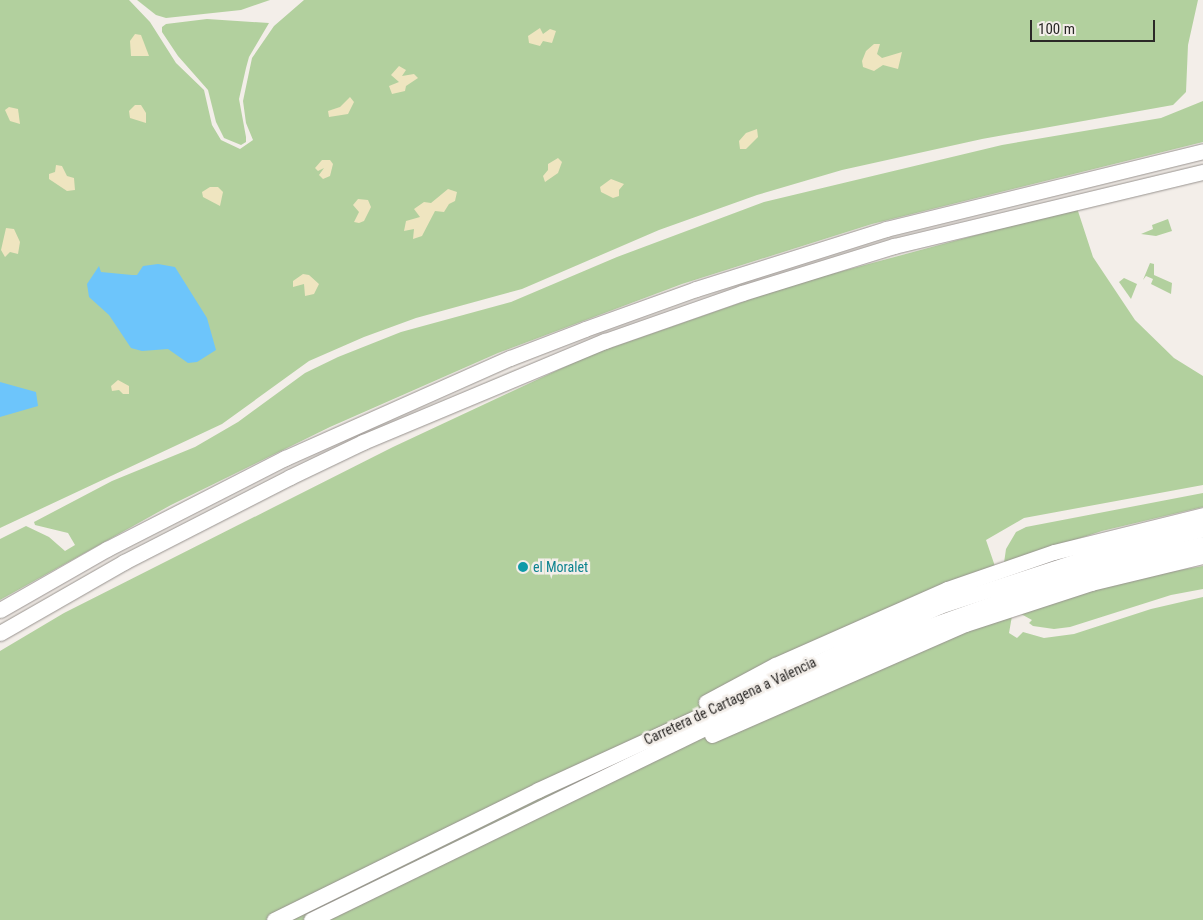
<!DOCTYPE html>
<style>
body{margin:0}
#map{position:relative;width:1203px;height:920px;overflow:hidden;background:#f3eee9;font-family:"Roboto Condensed",sans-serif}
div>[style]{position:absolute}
.green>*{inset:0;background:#b2d09e}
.sand>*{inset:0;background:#efe5c0}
.water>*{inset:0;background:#6dc5fb}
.roads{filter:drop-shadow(0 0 1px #97928e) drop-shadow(0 0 1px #97928e)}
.highway>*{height:15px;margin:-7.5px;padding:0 7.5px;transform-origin:7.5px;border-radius:7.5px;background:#fff}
.dots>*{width:14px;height:14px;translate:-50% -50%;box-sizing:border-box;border:2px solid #f3eee9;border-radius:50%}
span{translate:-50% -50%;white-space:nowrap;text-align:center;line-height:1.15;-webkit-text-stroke:5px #f3eee9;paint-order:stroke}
.culture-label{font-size:14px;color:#0d838f}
.left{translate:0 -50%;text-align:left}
.street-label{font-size:14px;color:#2b2927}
.scale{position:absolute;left:1030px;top:20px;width:125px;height:22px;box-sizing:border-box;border:2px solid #2b2927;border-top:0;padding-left:6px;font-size:15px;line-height:18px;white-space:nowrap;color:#2b2927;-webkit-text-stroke:4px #f3eee9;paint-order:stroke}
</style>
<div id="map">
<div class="green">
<i style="clip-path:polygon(0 0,129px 0,150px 22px,176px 63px,204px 90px,212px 125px,221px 140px,240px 149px,253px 140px,246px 123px,243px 101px,252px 58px,274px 26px,304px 0,1198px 0,1188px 45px,1186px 92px,1173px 105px,982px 139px,842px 170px,757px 195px,659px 230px,522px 289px,416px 318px,364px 337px,309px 361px,222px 424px,0 528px)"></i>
<i style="clip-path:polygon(137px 0,270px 0,241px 10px,166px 18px,156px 15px)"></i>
<i style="clip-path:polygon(207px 19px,269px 23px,249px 57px,246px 68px,239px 99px,246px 137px,246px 142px,241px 145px,224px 138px,216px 122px,208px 90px,178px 56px,162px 32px,162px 27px,166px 24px)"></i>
<i style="clip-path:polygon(1203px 101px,1203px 142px,872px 224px,682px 284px,498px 353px,330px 427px,171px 505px,0 600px,0 539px,26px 526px,49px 537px,65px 551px,75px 545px,68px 533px,35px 525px,34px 522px,112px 481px,195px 447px,238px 422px,305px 373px,338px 357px,401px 332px,511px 302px,617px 257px,764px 202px,1002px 145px,1161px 118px)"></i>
<i style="clip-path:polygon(1077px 208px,1093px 257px,1135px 320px,1174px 358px,1203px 376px,1203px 485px,1024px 518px,986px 540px,1012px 616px,1009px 633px,1017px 638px,1023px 632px,1044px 638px,1074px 634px,1151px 609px,1203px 597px,1203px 920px,0 920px,0 651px,64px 613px,393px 447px,590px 355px,794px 284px)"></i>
<i style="clip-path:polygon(1168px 219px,1172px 231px,1156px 236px,1141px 234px,1153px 229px,1152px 225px)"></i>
<i style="clip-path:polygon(1150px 263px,1154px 264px,1154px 275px,1172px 283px,1171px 294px,1151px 284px,1153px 279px,1146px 276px,1143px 280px)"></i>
<i style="clip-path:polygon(1124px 278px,1137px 284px,1131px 299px,1119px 282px)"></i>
<i style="clip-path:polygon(1203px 493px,1203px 507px,1102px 531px,1004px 563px,1006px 549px,1016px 532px,1026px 527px)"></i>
<i style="clip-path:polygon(1203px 566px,1203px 589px,1171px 595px,1070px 627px,1054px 629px,1033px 626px,1029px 623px,1032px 620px,1021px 614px,1022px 608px,1134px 578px)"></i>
</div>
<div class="sand">
<i style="clip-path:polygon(540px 28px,543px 34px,550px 29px,556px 31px,552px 43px,543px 41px,540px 46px,529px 43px,528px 36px)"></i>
<i style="clip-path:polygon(135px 34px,141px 35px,149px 56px,131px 56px,130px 41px)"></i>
<i style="clip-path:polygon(874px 44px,880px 44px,877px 54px,882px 58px,902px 52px,898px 69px,883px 65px,874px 71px,863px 67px,862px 61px,866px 51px)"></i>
<i style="clip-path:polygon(399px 66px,406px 70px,402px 76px,414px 74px,418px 78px,406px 86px,405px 91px,392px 94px,389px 86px,399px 82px,391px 75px)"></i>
<i style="clip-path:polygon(350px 97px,354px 102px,348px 114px,329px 117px,328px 111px,340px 107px)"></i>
<i style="clip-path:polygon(135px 105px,141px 105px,146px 113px,146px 123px,130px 118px,129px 111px)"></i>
<i style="clip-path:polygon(9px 107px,18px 109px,20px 124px,10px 121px,5px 110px)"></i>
<i style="clip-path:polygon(757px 129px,758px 137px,746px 149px,740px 149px,739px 141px,746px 133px)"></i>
<i style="clip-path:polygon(558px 158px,562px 162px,558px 173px,545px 182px,543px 176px,548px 170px,548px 164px)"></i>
<i style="clip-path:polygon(322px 160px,330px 160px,333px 164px,330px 176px,323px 179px,319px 175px,324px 168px,318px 171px,315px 168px)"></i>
<i style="clip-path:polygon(56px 165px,62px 166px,67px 176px,74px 178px,75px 190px,67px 191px,49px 179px,49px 174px,55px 172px)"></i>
<i style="clip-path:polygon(611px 179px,624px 184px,619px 190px,619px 196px,613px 198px,601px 192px,600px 187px)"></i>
<i style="clip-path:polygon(210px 187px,218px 187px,223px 192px,220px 206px,203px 197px,202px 192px)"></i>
<i style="clip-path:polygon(448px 189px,457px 192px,455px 201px,449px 204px,444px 212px,435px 211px,422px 236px,413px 239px,414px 229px,404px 231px,406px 221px,420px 217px,414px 209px,424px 202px,431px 203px)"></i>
<i style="clip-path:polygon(358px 199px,368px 200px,371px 207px,364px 221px,359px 223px,354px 222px,359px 212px,353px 205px)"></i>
<i style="clip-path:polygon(6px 228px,14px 229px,20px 242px,18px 254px,10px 252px,5px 257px,1px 250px)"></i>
<i style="clip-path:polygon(303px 274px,309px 275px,319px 284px,314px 294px,305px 296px,304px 284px,293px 287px,293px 281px)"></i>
<i style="clip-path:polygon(118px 380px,129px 386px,129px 394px,123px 394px,119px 390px,112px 391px,111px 386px)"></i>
</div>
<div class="water">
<i style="clip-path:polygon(158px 264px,175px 267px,207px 318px,216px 350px,197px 362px,188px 363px,168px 349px,142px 351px,131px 348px,109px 315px,89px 297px,87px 284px,99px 266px,101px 272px,132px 275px,137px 275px,143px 266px)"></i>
<i style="clip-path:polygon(0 382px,36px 392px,38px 406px,0 417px)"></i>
</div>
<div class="roads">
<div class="highway">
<i style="left:0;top:610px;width:123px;rotate:-29.7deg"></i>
<i style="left:107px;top:549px;width:200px;rotate:-27.1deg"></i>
<i style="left:285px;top:458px;width:246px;rotate:-24deg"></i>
<i style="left:510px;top:358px;width:80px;rotate:-21.1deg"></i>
<i style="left:585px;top:329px;width:118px;rotate:-19.8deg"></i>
<i style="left:696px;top:289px;width:199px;rotate:-17.5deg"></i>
<i style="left:886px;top:229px;width:326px;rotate:-13.8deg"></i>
<i style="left:0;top:633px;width:143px;rotate:-29.8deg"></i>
<i style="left:124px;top:562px;width:186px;rotate:-27.1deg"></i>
<i style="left:290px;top:477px;width:81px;rotate:-25.6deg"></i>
<i style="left:363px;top:442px;width:262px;rotate:-22.7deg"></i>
<i style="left:605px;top:341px;width:145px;rotate:-19.3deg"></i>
<i style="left:742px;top:293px;width:159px;rotate:-17.2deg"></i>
<i style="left:894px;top:246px;width:318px;rotate:-13.5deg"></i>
<i style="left:706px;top:702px;width:78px;rotate:-28.2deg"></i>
<i style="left:775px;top:665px;width:188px;rotate:-23.8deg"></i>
<i style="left:947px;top:589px;width:113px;rotate:-19.1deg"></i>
<i style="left:1054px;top:552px;width:154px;rotate:-13.9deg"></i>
<i style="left:712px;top:735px;width:276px;rotate:-23.7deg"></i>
<i style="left:965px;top:624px;width:133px;rotate:-18deg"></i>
<i style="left:1091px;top:583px;width:115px;rotate:-13.6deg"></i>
<i style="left:274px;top:920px;width:294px;rotate:-26.2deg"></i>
<i style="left:538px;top:790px;width:441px;rotate:-24.6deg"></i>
<i style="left:939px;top:606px;width:164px;rotate:-18.1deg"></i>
<i style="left:1095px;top:555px;width:111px;rotate:-13.5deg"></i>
<i style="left:311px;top:920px;width:474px;rotate:-26deg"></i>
<i style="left:737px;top:712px;width:190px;rotate:-24.5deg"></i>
<i style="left:910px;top:633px;width:182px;rotate:-19.6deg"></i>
<i style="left:1081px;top:572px;width:125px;rotate:-12.9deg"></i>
</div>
</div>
<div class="dots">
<i style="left:523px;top:567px;background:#0f9aa8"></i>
</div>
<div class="culture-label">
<span class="left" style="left:533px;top:567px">el Moralet</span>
</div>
<div class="street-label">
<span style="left:730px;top:701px;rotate:-25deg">Carretera de Cartagena a Valencia</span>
</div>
<div class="scale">100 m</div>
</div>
